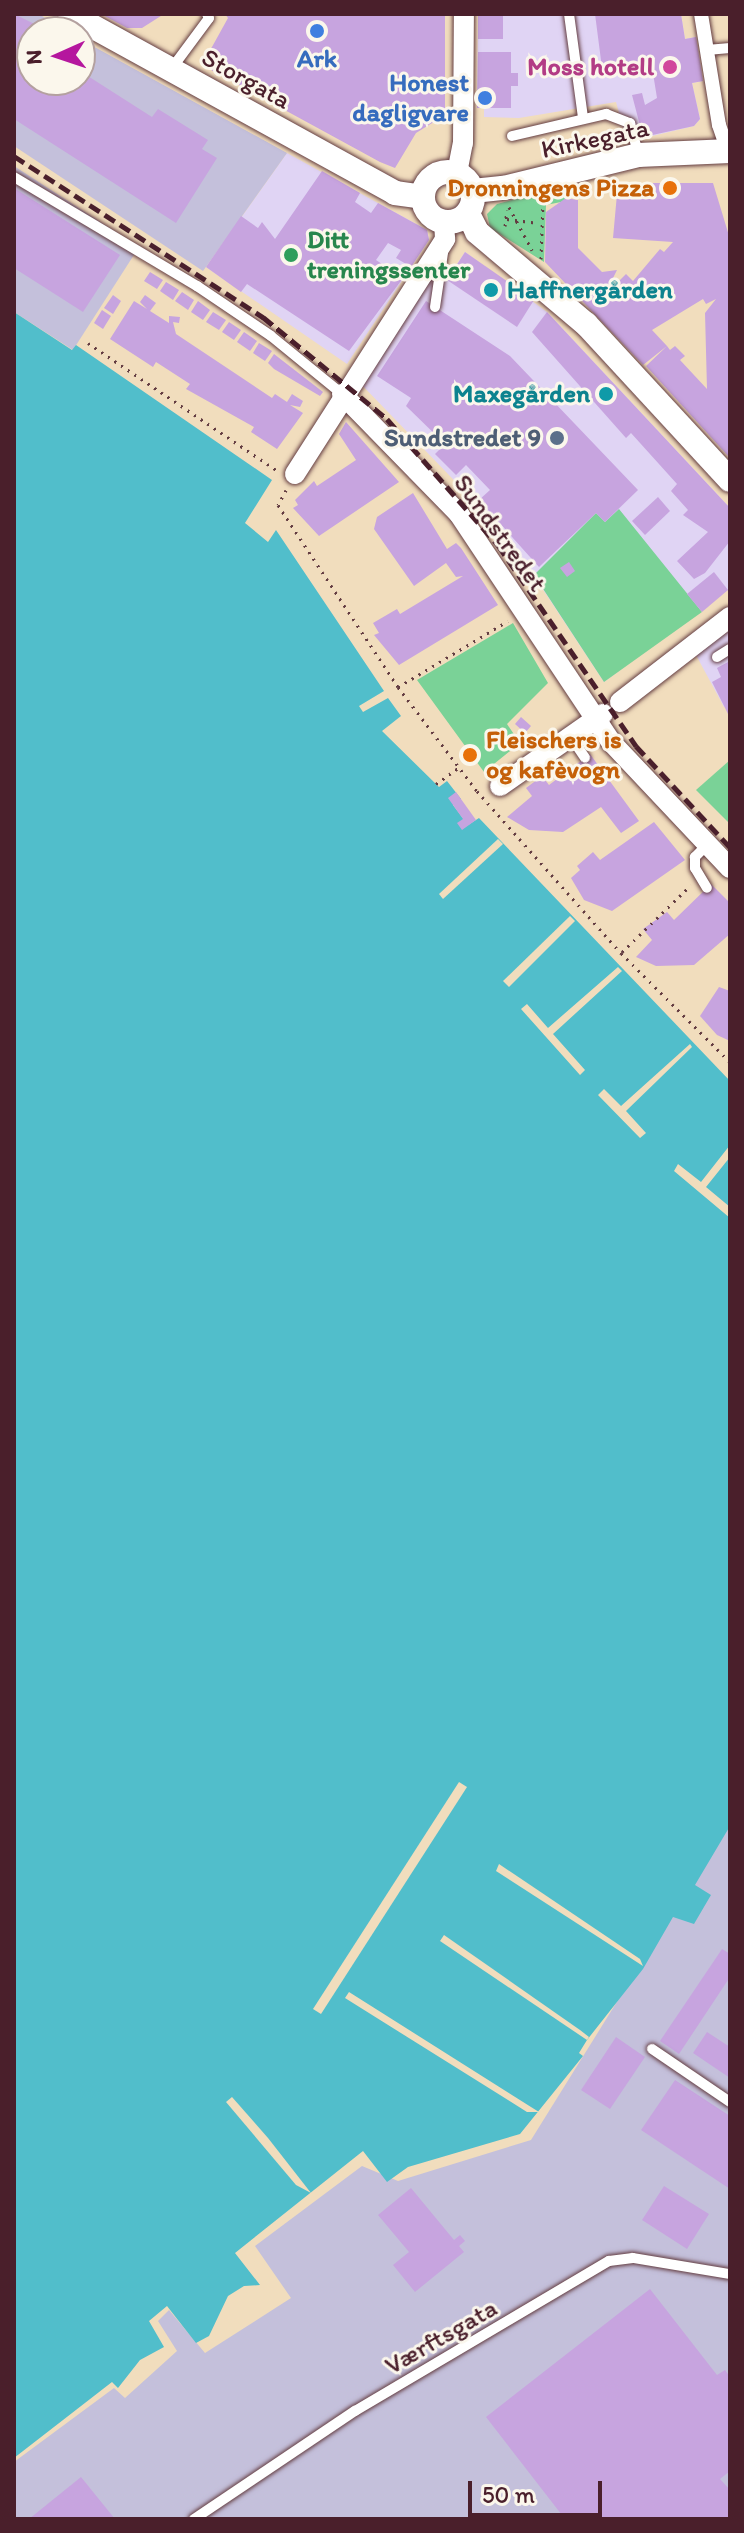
<!DOCTYPE html>
<meta charset="utf-8">
<style>
body{margin:0}
#map{position:relative;width:744px;height:2533px;overflow:hidden;background:#f1ddbd;font-family:Itim,sans-serif}
div>[style]{position:absolute}
.built>*{inset:0;background:#e0d4f4}
.industrial>*{inset:0;background:#c4c0db}
.green>*{inset:0;background:#7ad297}
.water>*{inset:0;background:#51becb}
.pier>*{inset:0;background:#f1ddbd}
.building>*{inset:0;background:#c7a4df}
.path>*{height:3px;margin-top:-1.5px;transform-origin:0;background:repeating-linear-gradient(90deg,#633c41 0 2px,transparent 0 8px)}
.roads{filter:drop-shadow(0 0 2px #633c41) drop-shadow(0 0 2px #633c41)}
.service>*{height:10px;margin:-5px;padding:0 5px;transform-origin:5px;border-radius:5px;background:#fff}
.pedestrian>*{height:14px;margin:-7px;padding:0 7px;transform-origin:7px;border-radius:7px;background:#fff}
.minor>*{height:20px;margin:-10px;padding:0 10px;transform-origin:10px;border-radius:10px;background:#fff}
.tertiary>*{height:24px;margin:-12px;padding:0 12px;transform-origin:12px;border-radius:12px;background:#fff}
.tertiary>.ring{margin:-12px;padding:0;box-sizing:content-box;background:none;border:24px solid #fff;border-radius:50%}
.rail>*{height:5px;margin-top:-2.5px;transform-origin:0;background:repeating-linear-gradient(90deg,#4a1f2b 0 12px,transparent 0 18px)}
.dots>*{width:22px;height:22px;translate:-50% -50%;box-sizing:border-box;border:4px solid #fbf7ec;border-radius:50%}
span{translate:-50% -50%;white-space:nowrap;text-align:center;line-height:1.15;-webkit-text-stroke:6px #fbf7ec;paint-order:stroke}
.shop-label{font-size:26px;color:#366cbe;font-weight:700}
.right{translate:-100% -50%;text-align:right}
.hotel-label{font-size:26px;color:#b23c85;font-weight:700}
.street-label{font-size:26px;color:#4a1f2b}
.food-label{font-size:26px;color:#c56008;font-weight:700}
.left{translate:0 -50%;text-align:left}
.leisure-label{font-size:26px;color:#27864d;font-weight:700}
.culture-label{font-size:26px;color:#0d838f;font-weight:700}
.service-label{font-size:26px;color:#4e5e75;font-weight:700}
.frame{position:absolute;inset:0;border:16px solid #4a1f2b;pointer-events:none}
.north{position:absolute;left:16px;top:16px;width:80px;height:80px;box-sizing:border-box;background:#fbf7ec;border:2px solid #b4a19f;border-radius:50%;rotate:267deg;font-size:22px;font-weight:700;line-height:32px;text-align:center;color:#4a1f2b}
.north::after{content:'';display:block;margin:auto;width:28px;height:36px;background:#b5179e;clip-path:polygon(50% 0,100% 100%,50% 72%,0 100%)}
.scale{position:absolute;left:468px;top:2481px;width:134px;height:36px;box-sizing:border-box;border:4px solid #4a1f2b;border-top:0;padding-left:10px;font-size:24px;line-height:28px;white-space:nowrap;color:#4a1f2b;-webkit-text-stroke:6px #fbf7ec;paint-order:stroke}
</style>
<div id="map">
<div class="built">
<i style="clip-path:polygon(478px 14px,681px 14px,685px 39px,696px 37px,703px 81px,692px 83px,700px 119px,694px 126px,627px 142px,616px 102px,519px 118px,484px 117px,484px 108px,477px 108px)"></i>
<i style="clip-path:polygon(287px 153px,427px 230px,429px 240px,347px 364px,206px 267px)"></i>
<i style="clip-path:polygon(465px 252px,547px 312px,730px 508px,730px 588px,604px 682px,534px 576px,477px 504px,358px 381px,432px 273px,447px 279px)"></i>
<i style="clip-path:polygon(730px 630px,730px 704px,724px 707px,696px 655px)"></i>
</div>
<div class="industrial">
<i style="clip-path:polygon(14px 14px,39px 14px,67px 32px,32px 32px,32px 80px,80px 80px,80px 39px,287px 153px,203px 271px,14px 146px)"></i>
<i style="clip-path:polygon(14px 166px,139px 247px,73px 350px,14px 312px)"></i>
<i style="clip-path:polygon(730px 1820px,730px 2519px,14px 2519px,14px 2462px,114px 2388px,125px 2398px,177px 2351px,158px 2321px,169px 2310px,205px 2353px,291px 2298px,255px 2246px,362px 2166px,398px 2181px,531px 2140px)"></i>
</div>
<div class="green">
<i style="clip-path:polygon(566px 185px,566px 201px,546px 205px,544px 262px,490px 228px,487px 214px,497px 204px)"></i>
<i style="clip-path:polygon(619px 509px,702px 612px,604px 682px,534px 575px,596px 513px,605px 522px)"></i>
<i style="clip-path:polygon(513px 623px,548px 683px,507px 724px,520px 743px,484px 772px,417px 680px)"></i>
<i style="clip-path:polygon(730px 760px,730px 824px,696px 790px)"></i>
</div>
<div class="water">
<i style="clip-path:polygon(14px 312px,72px 350px,76px 345px,272px 480px,245px 523px,268px 542px,276px 530px,384px 691px,359px 706px,363px 712px,388px 698px,401px 716px,382px 731px,439px 787px,447px 781px,461px 799px,453px 805px,468px 825px,479px 818px,730px 1081px,730px 1826px,695px 1885px,711px 1895px,694px 1924px,673px 1917px,643px 1969px,587px 2040px,579px 2053px,583px 2056px,520px 2134px,408px 2167px,387px 2182px,363px 2151px,235px 2253px,260px 2285px,244px 2286px,228px 2296px,209px 2336px,196px 2343px,167px 2306px,149px 2321px,164px 2347px,140px 2360px,118px 2388px,112px 2382px,14px 2458px)"></i>
</div>
<div class="pier">
<i style="clip-path:polygon(498px 839px,503px 844px,443px 899px,439px 894px)"></i>
<i style="clip-path:polygon(570px 916px,575px 921px,509px 987px,503px 981px)"></i>
<i style="clip-path:polygon(618px 967px,622px 971px,553px 1034px,585px 1070px,580px 1075px,521px 1009px,527px 1004px,548px 1028px)"></i>
<i style="clip-path:polygon(690px 1044px,692px 1047px,626px 1111px,646px 1133px,640px 1138px,598px 1095px,604px 1089px,621px 1106px)"></i>
<i style="clip-path:polygon(730px 1145px,730px 1157px,706px 1187px,730px 1207px,730px 1218px,674px 1171px,678px 1164px,701px 1182px)"></i>
<i style="clip-path:polygon(459px 1782px,467px 1787px,321px 2014px,313px 2009px)"></i>
<i style="clip-path:polygon(499px 1864px,640px 1959px,643px 1966px,496px 1871px)"></i>
<i style="clip-path:polygon(444px 1935px,580px 2030px,589px 2037px,587px 2040px,440px 1941px)"></i>
<i style="clip-path:polygon(349px 1992px,531px 2107px,539px 2112px,527px 2112px,345px 1998px)"></i>
<i style="clip-path:polygon(232px 2097px,268px 2138px,311px 2193px,296px 2185px,226px 2102px)"></i>
</div>
<div class="building">
<i style="clip-path:polygon(14px 14px,51px 32px,32px 32px,32px 80px,80px 80px,80px 71px,152px 117px,158px 109px,208px 140px,202px 149px,217px 158px,176px 223px,14px 119px)"></i>
<i style="clip-path:polygon(101px 14px,164px 14px,142px 28px,127px 28px)"></i>
<i style="clip-path:polygon(225px 14px,445px 14px,445px 115px,416px 133px,395px 168px,380px 162px,202px 65px,228px 18px)"></i>
<i style="clip-path:polygon(478px 14px,503px 14px,503px 39px,478px 39px)"></i>
<i style="clip-path:polygon(595px 14px,681px 14px,685px 39px,696px 37px,703px 81px,692px 83px,700px 119px,694px 126px,643px 137px,632px 95px,642px 93px,645px 105px,657px 98px,651px 61px,602px 68px)"></i>
<i style="clip-path:polygon(478px 52px,511px 52px,511px 73px,518px 73px,518px 86px,511px 86px,511px 108px,477px 108px)"></i>
<i style="clip-path:polygon(322px 171px,360px 193px,355px 202px,371px 213px,378px 203px,427px 230px,429px 240px,411px 267px,396px 258px,401px 250px,388px 243px,376px 260px,403px 278px,349px 351px,247px 284px,241px 292px,206px 267px,241px 216px,258px 228px,262px 222px,275px 239px)"></i>
<i style="clip-path:polygon(618px 183px,713px 183px,730px 239px,728px 456px,646px 366px,667px 346px,670px 350px,675px 346px,685px 356px,680px 360px,707px 389px,705px 313px,716px 299px,706px 304px,703px 299px,652px 330px,667px 346px,643px 365px,545px 262px,546px 212px,566px 198px,578px 200px,578px 248px,602px 272px,617px 270px,611px 282px,614px 286px,626px 274px,633px 281px,660px 249px,664px 252px,673px 242px,613px 238px)"></i>
<i style="clip-path:polygon(14px 188px,120px 255px,83px 312px,14px 268px)"></i>
<i style="clip-path:polygon(465px 252px,534px 300px,517px 327px,447px 280px)"></i>
<i style="clip-path:polygon(150px 272px,163px 280px,157px 289px,144px 281px)"></i>
<i style="clip-path:polygon(166px 282px,179px 290px,173px 300px,160px 291px)"></i>
<i style="clip-path:polygon(182px 292px,194px 300px,188px 310px,175px 301px)"></i>
<i style="clip-path:polygon(113px 295px,121px 301px,113px 314px,104px 308px)"></i>
<i style="clip-path:polygon(145px 295px,156px 303px,150px 311px,169px 323px,169px 316px,180px 317px,179px 323px,173px 322px,176px 334px,272px 398px,275px 394px,287px 402px,292px 394px,303px 401px,300px 407px,290px 405px,303px 413px,277px 449px,251px 432px,254px 427px,186px 389px,190px 384px,156px 362px,153px 367px,110px 339px,134px 301px,147px 309px,140px 302px)"></i>
<i style="clip-path:polygon(198px 301px,210px 310px,203px 320px,191px 312px)"></i>
<i style="clip-path:polygon(426px 301px,510px 356px,638px 490px,605px 522px,596px 513px,539px 567px,479px 500px,490px 490px,466px 465px,456px 475px,435px 454px,445px 444px,406px 406px,411px 398px,377px 376px)"></i>
<i style="clip-path:polygon(102px 310px,111px 316px,103px 329px,94px 323px)"></i>
<i style="clip-path:polygon(213px 312px,226px 320px,219px 330px,206px 322px)"></i>
<i style="clip-path:polygon(547px 312px,730px 508px,730px 541px,705px 573px,694px 579px,677px 561px,708px 532px,683px 515px,688px 510px,671px 491px,677px 484px,631px 433px,626px 438px,532px 332px)"></i>
<i style="clip-path:polygon(229px 322px,241px 330px,234px 340px,222px 332px)"></i>
<i style="clip-path:polygon(244px 332px,257px 341px,250px 351px,237px 342px)"></i>
<i style="clip-path:polygon(259px 343px,272px 351px,265px 361px,253px 353px)"></i>
<i style="clip-path:polygon(274px 354px,323px 392px,320px 396px,274px 369px,268px 363px)"></i>
<i style="clip-path:polygon(346px 422px,399px 482px,319px 536px,293px 508px,298px 505px,295px 500px,314px 481px,317px 486px,356px 460px,339px 434px)"></i>
<i style="clip-path:polygon(413px 493px,447px 549px,456px 543px,461px 548px,498px 605px,399px 665px,374px 635px,379px 633px,373px 623px,397px 609px,400px 614px,463px 576px,456px 577px,446px 563px,414px 586px,374px 529px,377px 517px)"></i>
<i style="clip-path:polygon(658px 497px,670px 511px,645px 535px,632px 521px)"></i>
<i style="clip-path:polygon(569px 562px,575px 571px,567px 577px,560px 568px)"></i>
<i style="clip-path:polygon(714px 572px,728px 590px,702px 612px,687px 594px)"></i>
<i style="clip-path:polygon(728px 662px,730px 666px,730px 718px,712px 682px,721px 677px,717px 668px)"></i>
<i style="clip-path:polygon(521px 717px,531px 726px,525px 733px,515px 724px)"></i>
<i style="clip-path:polygon(590px 754px,639px 821px,621px 833px,601px 807px,563px 832px,529px 830px,507px 817px,532px 796px,526px 788px,542px 776px,549px 785px)"></i>
<i style="clip-path:polygon(456px 792px,476px 820px,462px 830px,457px 823px,463px 819px,448px 798px)"></i>
<i style="clip-path:polygon(654px 822px,685px 860px,612px 911px,584px 900px,571px 878px,580px 870px,577px 866px,593px 852px,600px 860px)"></i>
<i style="clip-path:polygon(711px 884px,730px 903px,730px 934px,694px 965px,656px 966px,636px 957px,652px 940px,643px 929px,667px 912px,674px 920px)"></i>
<i style="clip-path:polygon(719px 987px,730px 991px,730px 1041px,717px 1035px,700px 1016px)"></i>
<i style="clip-path:polygon(722px 1949px,730px 1954px,730px 1977px,679px 2054px,660px 2041px)"></i>
<i style="clip-path:polygon(707px 2032px,730px 2047px,730px 2078px,693px 2053px)"></i>
<i style="clip-path:polygon(616px 2037px,645px 2057px,610px 2109px,581px 2090px)"></i>
<i style="clip-path:polygon(675px 2080px,730px 2116px,730px 2189px,641px 2130px)"></i>
<i style="clip-path:polygon(664px 2186px,709px 2214px,687px 2249px,642px 2220px)"></i>
<i style="clip-path:polygon(411px 2188px,454px 2240px,460px 2235px,465px 2241px,459px 2246px,464px 2252px,415px 2292px,393px 2265px,409px 2252px,378px 2215px)"></i>
<i style="clip-path:polygon(650px 2289px,717px 2375px,725px 2370px,730px 2377px,730px 2471px,720px 2479px,730px 2490px,730px 2519px,565px 2519px,486px 2417px)"></i>
<i style="clip-path:polygon(81px 2477px,115px 2519px,29px 2519px)"></i>
</div>
<div class="path">
<i style="left:509px;top:207px;width:49px;rotate:61.9deg"></i>
<i style="left:507px;top:219px;width:32px;rotate:7deg"></i>
<i style="left:505px;top:226px;width:16px;rotate:-83deg"></i>
<i style="left:541px;top:259px;width:58px;rotate:-88deg"></i>
<i style="left:88px;top:343px;width:229px;rotate:34deg"></i>
<i style="left:286px;top:490px;width:17px;rotate:118deg"></i>
<i style="left:278px;top:505px;width:218px;rotate:56.6deg"></i>
<i style="left:398px;top:687px;width:131px;rotate:52.8deg"></i>
<i style="left:477px;top:791px;width:217px;rotate:48.4deg"></i>
<i style="left:621px;top:953px;width:154px;rotate:45deg"></i>
<i style="left:398px;top:687px;width:128px;rotate:-31deg"></i>
<i style="left:436px;top:784px;width:29px;rotate:-36deg"></i>
<i style="left:622px;top:952px;width:96px;rotate:-44.2deg"></i>
</div>
<div class="roads">
<div class="service">
<i style="left:569px;top:14px;width:104px;rotate:82.3deg"></i>
<i style="left:707px;top:50px;width:23px;rotate:-5deg"></i>
<i style="left:172px;top:68px;width:62px;rotate:-53.5deg"></i>
<i style="left:209px;top:18px;width:4px;rotate:-117deg"></i>
<i style="left:512px;top:136px;width:97px;rotate:-13.2deg"></i>
<i style="left:606px;top:114px;width:26px;rotate:21deg"></i>
<i style="left:630px;top:123px;width:31px;rotate:75deg"></i>
<i style="left:14px;top:177px;width:213px;rotate:30.8deg"></i>
<i style="left:197px;top:286px;width:89px;rotate:34deg"></i>
<i style="left:271px;top:336px;width:92px;rotate:39.2deg"></i>
<i style="left:435px;top:307px;width:55px;rotate:-81.6deg"></i>
<i style="left:717px;top:657px;width:15px;rotate:-32deg"></i>
<i style="left:571px;top:737px;width:25px;rotate:56deg"></i>
<i style="left:706px;top:846px;width:16px;rotate:135deg"></i>
<i style="left:695px;top:857px;width:11px;rotate:90deg"></i>
<i style="left:695px;top:868px;width:23px;rotate:59deg"></i>
<i style="left:652px;top:2049px;width:94px;rotate:34.2deg"></i>
<i style="left:194px;top:2519px;width:194px;rotate:-33.9deg"></i>
<i style="left:355px;top:2411px;width:295px;rotate:-30.6deg"></i>
<i style="left:609px;top:2261px;width:24px;rotate:-7deg"></i>
<i style="left:633px;top:2258px;width:98px;rotate:9.4deg"></i>
</div>
<div class="pedestrian">
<i style="left:701px;top:14px;width:112px;rotate:80.8deg"></i>
<i style="left:719px;top:125px;width:28px;rotate:71deg"></i>
</div>
<div class="minor">
<i style="left:457px;top:173px;width:31px;rotate:-79deg"></i>
<i style="left:463px;top:143px;width:129px;rotate:-89.6deg"></i>
<i style="left:342px;top:394px;width:168px;rotate:45.7deg"></i>
<i style="left:459px;top:514px;width:275px;rotate:56.3deg"></i>
<i style="left:612px;top:743px;width:172px;rotate:46.7deg"></i>
<i style="left:295px;top:474px;width:279px;rotate:-57.4deg"></i>
<i style="left:445px;top:239px;width:17px;rotate:-93deg"></i>
<i style="left:620px;top:702px;width:139px;rotate:-37.7deg"></i>
<i style="left:500px;top:786px;width:126px;rotate:-35deg"></i>
</div>
<div class="tertiary">
<i style="left:70px;top:14px;width:371px;rotate:28.8deg"></i>
<i style="left:395px;top:193px;width:28px;rotate:8deg"></i>
<i class="ring" style="left:423px;top:172px;width:26px;height:26px"></i>
<i style="left:473px;top:191px;width:31px;rotate:-6deg"></i>
<i style="left:504px;top:188px;width:138px;rotate:-13.8deg"></i>
<i style="left:638px;top:155px;width:92px;rotate:-2.5deg"></i>
<i style="left:468px;top:214px;width:20px;rotate:63deg"></i>
<i style="left:477px;top:232px;width:143px;rotate:40.2deg"></i>
<i style="left:586px;top:324px;width:212px;rotate:47.3deg"></i>
</div>
</div>
<div class="rail">
<i style="left:14px;top:156px;width:297px;rotate:32.9deg"></i>
<i style="left:263px;top:317px;width:161px;rotate:39.4deg"></i>
<i style="left:387px;top:419px;width:168px;rotate:48.6deg"></i>
<i style="left:498px;top:545px;width:244px;rotate:55.5deg"></i>
<i style="left:636px;top:746px;width:138px;rotate:47.1deg"></i>
</div>
<div class="dots">
<i style="left:317px;top:31px;background:#3f7fe0"></i>
<i style="left:670px;top:67px;background:#d1479c"></i>
<i style="left:485px;top:98px;background:#3f7fe0"></i>
<i style="left:670px;top:188px;background:#e8710a"></i>
<i style="left:291px;top:255px;background:#2e9e5b"></i>
<i style="left:491px;top:290px;background:#0f9aa8"></i>
<i style="left:606px;top:394px;background:#0f9aa8"></i>
<i style="left:557px;top:438px;background:#5c6f8a"></i>
<i style="left:470px;top:755px;background:#e8710a"></i>
</div>
<div class="shop-label">
<span style="left:317px;top:59px">Ark</span>
<span class="right" style="left:469px;top:98px">Honest<br>dagligvare</span>
</div>
<div class="hotel-label">
<span class="right" style="left:654px;top:67px">Moss hotell</span>
</div>
<div class="street-label">
<span style="left:246px;top:79px;rotate:29deg">Storgata</span>
<span style="left:595px;top:139px;rotate:-12deg">Kirkegata</span>
<span style="left:500px;top:533px;rotate:54deg">Sundstredet</span>
<span style="left:441px;top:2337px;rotate:-30deg">Værftsgata</span>
</div>
<div class="food-label">
<span class="right" style="left:654px;top:188px">Dronningens Pizza</span>
<span class="left" style="left:486px;top:755px">Fleischers is<br>og kafèvogn</span>
</div>
<div class="leisure-label">
<span class="left" style="left:307px;top:255px">Ditt<br>treningssenter</span>
</div>
<div class="culture-label">
<span class="left" style="left:507px;top:290px">Haffnergården</span>
<span class="right" style="left:590px;top:394px">Maxegården</span>
</div>
<div class="service-label">
<span class="right" style="left:541px;top:438px">Sundstredet 9</span>
</div>
<div class="frame"></div>
<div class="north">N</div>
<div class="scale">50 m</div>
</div>
